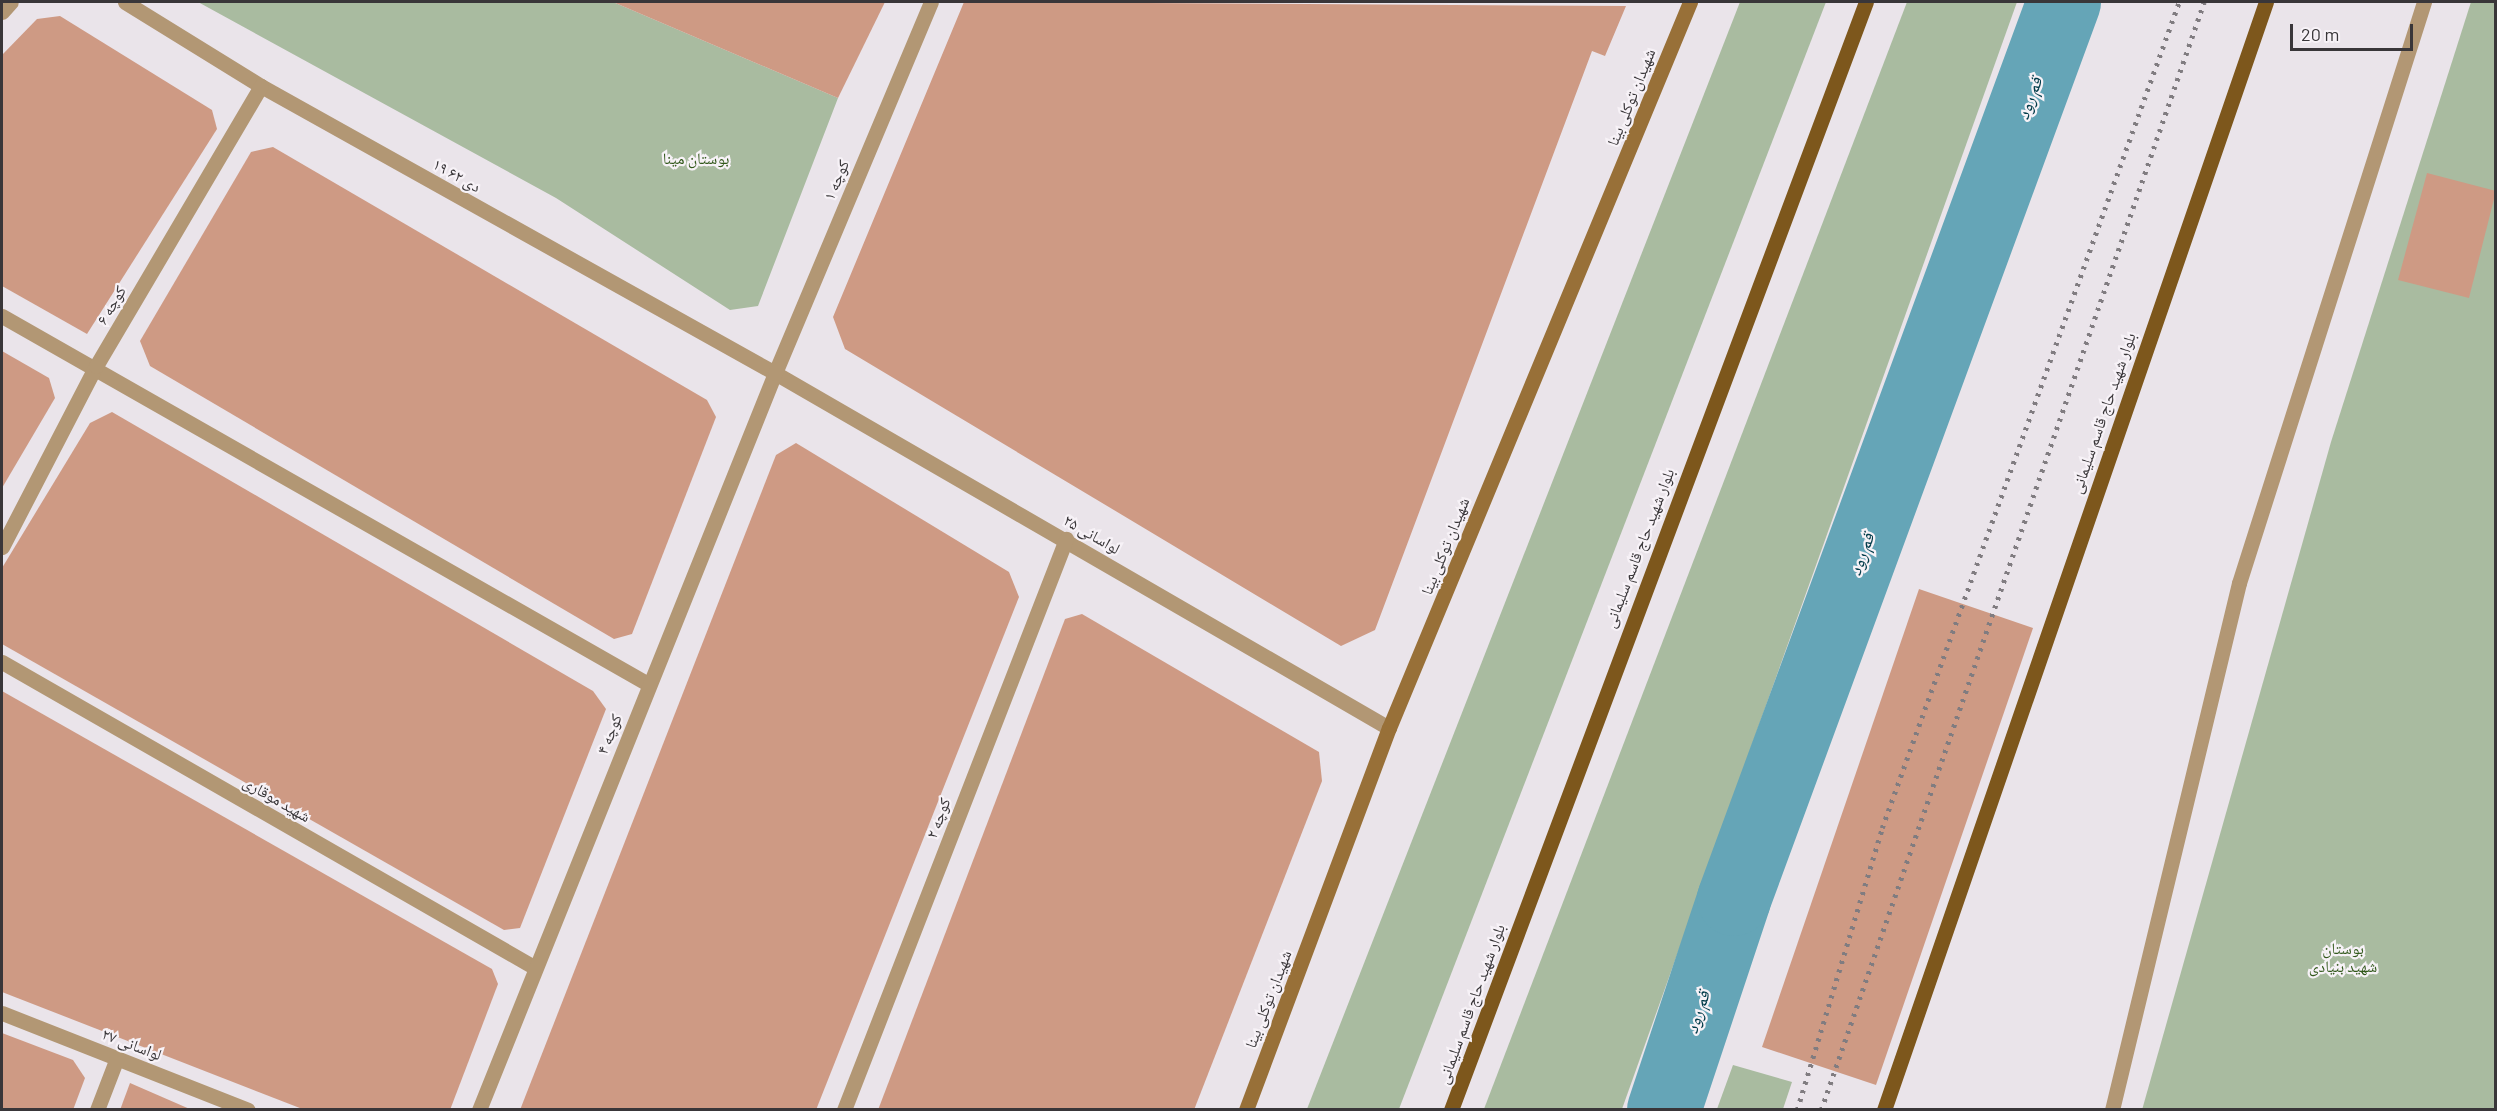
<!DOCTYPE html>
<meta charset="utf-8">
<style>
body{margin:0}
#map{position:relative;width:2497px;height:1111px;overflow:hidden;background:#eae4ea;font-family:Barlow,"Noto Naskh Arabic",sans-serif}
div>[style]{position:absolute}
.green>*{inset:0;background:#a9bba0}
.river>*{height:74px;margin:-37px;padding:0 37px;transform-origin:37px;border-radius:37px;background:#65a5b7}
.building>*{inset:0;background:#ce9a84}
.lane>*{height:15px;margin:-7.5px;padding:0 7.5px;transform-origin:7.5px;border-radius:7.5px;background:#b29774}
.street>*{height:15px;margin:-7.5px;padding:0 7.5px;transform-origin:7.5px;border-radius:7.5px;background:#b29774}
.secondary>*{height:15px;margin:-7.5px;padding:0 7.5px;transform-origin:7.5px;border-radius:7.5px;background:#987038}
.primary>*{height:15px;margin:-7.5px;padding:0 7.5px;transform-origin:7.5px;border-radius:7.5px;background:#7d571c}
.rail>*{height:4.5px;margin-top:-2.25px;transform-origin:0;background:repeating-linear-gradient(90deg,#807c80 0 3px,transparent 0 9px)}
span{translate:-50% -50%;white-space:nowrap;text-align:center;line-height:1.15;-webkit-text-stroke:4.5px #f7f2f7;paint-order:stroke}
.street-label{font-size:16px;color:#393639}
.park-label{font-size:16px;color:#31581a}
.water-label{font-size:18px;color:#003b49;font-style:italic}
.frame{position:absolute;inset:0;border:3px solid #393639;pointer-events:none}
.scale{position:absolute;left:2290px;top:24px;width:123px;height:27px;box-sizing:border-box;border:3px solid #393639;border-top:0;padding-left:8px;font-size:18px;line-height:21px;white-space:nowrap;color:#393639;-webkit-text-stroke:4px #f7f2f7;paint-order:stroke}
</style>
<div id="map">
<div class="green">
<i style="clip-path:polygon(198px 2px,613px 2px,838px 98px,758px 306px,730px 310px,556px 198px)"></i>
<i style="clip-path:polygon(1740px 2px,1826px 2px,1399px 1109px,1307px 1109px)"></i>
<i style="clip-path:polygon(1907px 2px,2017px 2px,1622px 1109px,1484px 1109px)"></i>
<i style="clip-path:polygon(2471px 2px,2495px 2px,2495px 1109px,2142px 1110px,2331px 442px)"></i>
<i style="clip-path:polygon(1733px 1065px,1792px 1082px,1783px 1109px,1717px 1109px)"></i>
</div>
<div class="river">
<i style="left:1664px;top:1110px;width:222px;rotate:-71.6deg"></i>
<i style="left:1734px;top:899px;width:956px;rotate:-69.8deg"></i>
</div>
<div class="building">
<i style="clip-path:polygon(613px 2px,885px 2px,838px 98px)"></i>
<i style="clip-path:polygon(964px 2px,1626px 6px,1605px 56px,1592px 51px,1375px 630px,1341px 646px,845px 349px,833px 317px)"></i>
<i style="clip-path:polygon(60px 16px,212px 110px,217px 129px,87px 334px,2px 286px,2px 55px,37px 19px)"></i>
<i style="clip-path:polygon(273px 147px,707px 400px,716px 417px,632px 634px,614px 639px,150px 366px,140px 341px,251px 152px)"></i>
<i style="clip-path:polygon(2427px 173px,2496px 191px,2469px 298px,2398px 280px)"></i>
<i style="clip-path:polygon(2px 351px,49px 378px,55px 398px,2px 488px)"></i>
<i style="clip-path:polygon(112px 412px,593px 691px,606px 709px,520px 928px,504px 930px,2px 644px,2px 568px,90px 423px)"></i>
<i style="clip-path:polygon(796px 443px,1009px 572px,1019px 597px,816px 1110px,520px 1110px,776px 455px)"></i>
<i style="clip-path:polygon(1919px 589px,2033px 628px,1876px 1085px,1762px 1047px)"></i>
<i style="clip-path:polygon(1082px 614px,1319px 752px,1322px 781px,1194px 1110px,878px 1110px,1065px 619px)"></i>
<i style="clip-path:polygon(2px 691px,492px 969px,498px 984px,450px 1110px,305px 1110px,2px 992px)"></i>
<i style="clip-path:polygon(2px 1033px,73px 1060px,85px 1078px,73px 1110px,2px 1110px)"></i>
<i style="clip-path:polygon(130px 1083px,192px 1110px,120px 1110px)"></i>
</div>
<div class="lane">
<i style="left:2112px;top:1110px;width:542px;rotate:-76.45deg"></i>
<i style="left:2239px;top:583px;width:610px;rotate:-72.34deg"></i>
</div>
<div class="street">
<i style="left:125px;top:2px;width:160px;rotate:31.7deg"></i>
<i style="left:261px;top:86px;width:589px;rotate:29.18deg"></i>
<i style="left:775px;top:373px;width:709px;rotate:30.04deg"></i>
<i style="left:2px;top:12px;width:13px;rotate:-48deg"></i>
<i style="left:2px;top:316px;width:743px;rotate:29.67deg"></i>
<i style="left:2px;top:547px;width:204px;rotate:-62.6deg"></i>
<i style="left:96px;top:366px;width:325px;rotate:-59.5deg"></i>
<i style="left:2px;top:662px;width:613px;rotate:29.83deg"></i>
<i style="left:2px;top:1013px;width:264px;rotate:21.5deg"></i>
<i style="left:97px;top:1110px;width:56px;rotate:-69deg"></i>
<i style="left:479px;top:1110px;width:794px;rotate:-68.12deg"></i>
<i style="left:775px;top:373px;width:402px;rotate:-67.2deg"></i>
<i style="left:844px;top:1110px;width:613px;rotate:-68.75deg"></i>
</div>
<div class="secondary">
<i style="left:1246px;top:1110px;width:408px;rotate:-69.5deg"></i>
<i style="left:1389px;top:728px;width:786px;rotate:-67.48deg"></i>
</div>
<div class="primary">
<i style="left:1451px;top:1110px;width:1183px;rotate:-69.47deg"></i>
<i style="left:1884px;top:1110px;width:1172px;rotate:-70.98deg"></i>
</div>
<div class="rail">
<i style="left:1797px;top:1110px;width:295px;rotate:-73.2deg"></i>
<i style="left:1882px;top:828px;width:878px;rotate:-70.22deg"></i>
<i style="left:1821px;top:1110px;width:1172px;rotate:-70.93deg"></i>
</div>
<div class="street-label">
<span style="left:1631px;top:97px;rotate:-68deg">شهیدان توکلی بینا</span>
<span style="left:457px;top:175px;rotate:29deg">۱۹ دی ۶۲</span>
<span style="left:836px;top:180px;rotate:-67deg">کوچه ۱</span>
<span style="left:111px;top:305px;rotate:-59deg">کوچه ۶</span>
<span style="left:2103px;top:413px;rotate:-71deg">بلوار شهید حاج قاسم سلیمانی</span>
<span style="left:1092px;top:534px;rotate:30deg">لواسانی ۲۵</span>
<span style="left:1445px;top:546px;rotate:-68deg">شهیدان توکلی بینا</span>
<span style="left:1639px;top:548px;rotate:-69deg">بلوار شهید حاج قاسم سلیمانی</span>
<span style="left:609px;top:734px;rotate:-68deg">کوچه ۴</span>
<span style="left:277px;top:799px;rotate:30deg">شهید موقاری</span>
<span style="left:938px;top:818px;rotate:-69deg">کوچه ۲</span>
<span style="left:1268px;top:999px;rotate:-69deg">شهیدان توکلی بینا</span>
<span style="left:1471px;top:1004px;rotate:-70deg">بلوار شهید حاج قاسم سلیمانی</span>
<span style="left:132px;top:1044px;rotate:21deg">لواسانی ۲۷</span>
</div>
<div class="park-label">
<span style="left:696px;top:158px">بوستان مینا</span>
<span style="left:2343px;top:957px">بوستان<br>شهید بنیادی</span>
</div>
<div class="water-label">
<span style="left:2029px;top:98px;rotate:-70deg">قم رود</span>
<span style="left:1861px;top:554px;rotate:-70deg">قم رود</span>
<span style="left:1697px;top:1012px;rotate:-72deg">قم رود</span>
</div>
<div class="frame"></div>
<div class="scale">20 m</div>
</div>
